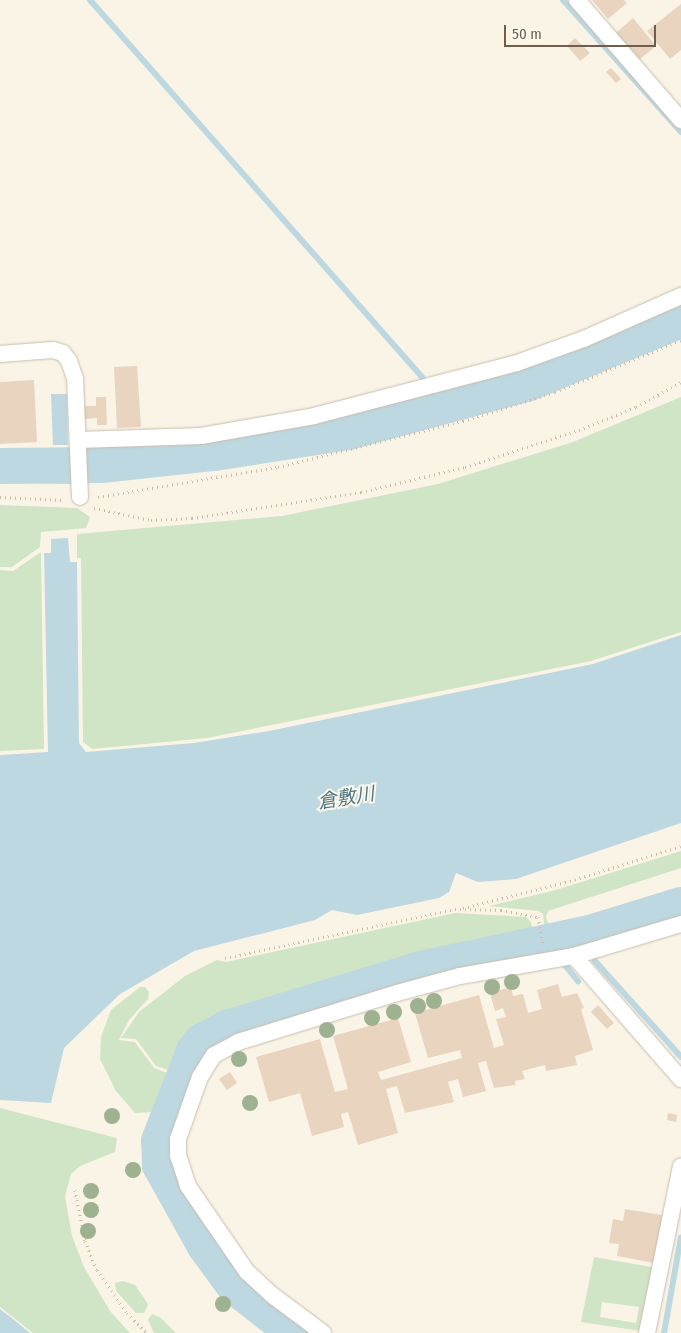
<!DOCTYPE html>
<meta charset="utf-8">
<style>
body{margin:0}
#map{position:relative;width:681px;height:1333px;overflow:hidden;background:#f9f4e6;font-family:"Fira Sans Condensed","Noto Sans JP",sans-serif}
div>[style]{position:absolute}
.green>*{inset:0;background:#d0e5c6}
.water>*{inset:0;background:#bdd8e0}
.stream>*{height:6px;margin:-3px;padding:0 3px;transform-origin:3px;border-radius:3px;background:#bdd8e0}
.river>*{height:36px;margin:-18px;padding:0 18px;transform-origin:18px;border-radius:18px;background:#bdd8e0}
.building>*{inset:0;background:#e9d4bf}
.path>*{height:3px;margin-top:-1.5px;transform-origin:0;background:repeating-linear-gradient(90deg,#d0baa4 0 1px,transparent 0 5px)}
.roads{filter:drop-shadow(0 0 1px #c9bcae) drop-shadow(0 0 1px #c9bcae)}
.street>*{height:16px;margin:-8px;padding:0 8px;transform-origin:8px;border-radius:8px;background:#fff}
.trees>*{width:16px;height:16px;margin:-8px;border-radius:50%;background:#9eb191}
span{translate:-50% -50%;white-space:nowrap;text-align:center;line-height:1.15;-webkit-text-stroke:4px #fdf8ec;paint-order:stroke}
.water-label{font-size:19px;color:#4e7886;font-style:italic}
.scale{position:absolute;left:504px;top:25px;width:152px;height:22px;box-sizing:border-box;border:2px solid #6f5d4e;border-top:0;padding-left:6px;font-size:15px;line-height:18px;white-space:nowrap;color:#6f5d4e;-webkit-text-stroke:4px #fdf8ec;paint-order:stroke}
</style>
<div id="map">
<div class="green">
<i style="clip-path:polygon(681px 397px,681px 632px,591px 661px,207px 738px,92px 749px,83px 742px,81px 558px,77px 558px,77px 534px,282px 516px,438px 484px,573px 442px)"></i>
<i style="clip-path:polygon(0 505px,77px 508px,90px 517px,86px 528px,41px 532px,40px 547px,12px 567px,0 567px)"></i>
<i style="clip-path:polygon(41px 552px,44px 749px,0 751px,0 570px,13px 571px)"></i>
<i style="clip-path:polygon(681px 851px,681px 868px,548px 911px,546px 917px,550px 928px,557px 927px,681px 890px,681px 893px,624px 912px,545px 932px,543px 914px,539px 911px,489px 906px,556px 890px)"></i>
<i style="clip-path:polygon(455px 913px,526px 917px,531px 922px,534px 936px,445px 952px,233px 1015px,202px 1029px,184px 1049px,175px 1072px,156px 1066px,136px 1039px,121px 1038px,139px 1012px,185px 976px,217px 960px,226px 962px)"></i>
<i style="clip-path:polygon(140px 987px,145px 987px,149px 992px,148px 999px,129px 1020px,119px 1040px,135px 1042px,154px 1068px,173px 1075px,153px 1112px,135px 1113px,116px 1091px,100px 1059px,101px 1037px,111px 1010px)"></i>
<i style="clip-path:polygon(0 1108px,117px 1138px,115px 1152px,80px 1166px,71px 1174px,65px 1196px,72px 1236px,84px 1267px,110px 1311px,130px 1333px,33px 1333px,0 1307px)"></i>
<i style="clip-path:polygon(evenodd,594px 1257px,657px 1268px,641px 1331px,581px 1322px,594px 1257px,602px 1302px,639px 1307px,636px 1323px,600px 1317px,602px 1302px)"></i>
<i style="clip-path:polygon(123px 1281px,135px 1285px,144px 1298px,148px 1305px,144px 1313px,136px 1313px,116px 1291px,115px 1283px)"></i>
<i style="clip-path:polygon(152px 1314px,161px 1318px,176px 1333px,154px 1333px,148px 1320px)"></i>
</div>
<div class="water">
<i style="clip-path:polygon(51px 394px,67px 394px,68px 445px,53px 445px)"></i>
<i style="clip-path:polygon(0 448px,40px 448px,48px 455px,71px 454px,72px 484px,0 482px)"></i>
<i style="clip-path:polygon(68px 538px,70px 562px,77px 562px,79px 743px,86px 752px,194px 743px,269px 731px,593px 664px,681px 635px,681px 823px,516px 879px,478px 882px,456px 873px,449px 892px,439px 898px,357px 915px,332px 910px,315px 920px,194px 951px,120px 994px,64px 1048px,51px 1103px,0 1100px,0 755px,48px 752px,44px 553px,51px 553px,51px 539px)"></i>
<i style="clip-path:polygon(0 1309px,13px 1319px,30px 1333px,0 1333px)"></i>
</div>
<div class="stream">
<i style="left:90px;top:0;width:502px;rotate:48.63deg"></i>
<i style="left:422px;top:377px;width:38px;rotate:55deg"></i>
<i style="left:563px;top:0;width:177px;rotate:48.2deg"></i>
<i style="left:590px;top:933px;width:8px;rotate:83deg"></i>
<i style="left:560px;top:939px;width:9px;rotate:77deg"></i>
<i style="left:595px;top:961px;width:129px;rotate:48.1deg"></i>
<i style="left:565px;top:965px;width:21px;rotate:51deg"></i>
<i style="left:664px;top:1333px;width:97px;rotate:-80deg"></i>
</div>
<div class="river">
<i style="left:0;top:466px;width:101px;rotate:-0.6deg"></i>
<i style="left:101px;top:465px;width:114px;rotate:-6.1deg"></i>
<i style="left:214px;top:453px;width:136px;rotate:-8.9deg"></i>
<i style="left:348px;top:432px;width:188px;rotate:-15.1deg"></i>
<i style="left:529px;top:383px;width:165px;rotate:-22.5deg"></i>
<i style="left:294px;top:1333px;width:75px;rotate:-142.1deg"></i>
<i style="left:235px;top:1287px;width:51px;rotate:-126.2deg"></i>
<i style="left:205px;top:1246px;width:93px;rotate:-119.1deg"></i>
<i style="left:160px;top:1165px;width:24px;rotate:-92deg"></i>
<i style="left:159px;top:1141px;width:97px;rotate:-68.7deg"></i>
<i style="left:194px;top:1051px;width:13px;rotate:-51deg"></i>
<i style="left:202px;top:1041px;width:28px;rotate:-27deg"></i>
<i style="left:227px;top:1028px;width:207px;rotate:-16.9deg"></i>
<i style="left:425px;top:968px;width:169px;rotate:-12deg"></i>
<i style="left:590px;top:933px;width:95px;rotate:-17.1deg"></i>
</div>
<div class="building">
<i style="clip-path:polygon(592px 0,624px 0,627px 3px,608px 19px)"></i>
<i style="clip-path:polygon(681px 4px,681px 50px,670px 59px,647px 31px)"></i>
<i style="clip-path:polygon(633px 18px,656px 46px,639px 60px,616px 33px)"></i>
<i style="clip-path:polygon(575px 38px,590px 53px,580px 61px,567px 46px)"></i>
<i style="clip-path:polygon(611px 68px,621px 79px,616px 83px,606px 72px)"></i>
<i style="clip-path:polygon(137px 366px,141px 427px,117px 428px,114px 367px)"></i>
<i style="clip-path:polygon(34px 380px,37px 442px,0 444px,0 382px)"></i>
<i style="clip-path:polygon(96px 397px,106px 397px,107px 425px,97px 425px,97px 418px,84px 419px,84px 406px,96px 406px)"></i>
<i style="clip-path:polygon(558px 984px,562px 997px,577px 993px,584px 1008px,581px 1009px,593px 1050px,575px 1056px,577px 1065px,546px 1071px,545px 1065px,522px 1071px,525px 1079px,515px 1081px,515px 1085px,494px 1088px,486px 1061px,478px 1063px,486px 1091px,463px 1097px,458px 1079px,448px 1082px,454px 1102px,405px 1113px,397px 1086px,386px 1089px,398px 1133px,358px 1145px,348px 1112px,341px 1114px,344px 1127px,312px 1136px,300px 1093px,269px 1102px,256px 1057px,320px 1039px,335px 1092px,348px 1089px,333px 1036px,398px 1018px,411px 1062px,378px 1072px,381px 1080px,462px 1058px,460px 1050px,428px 1058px,415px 1013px,479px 995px,494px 1048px,504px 1045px,496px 1019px,506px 1017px,503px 1008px,495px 1011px,490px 993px,511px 987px,513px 996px,523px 994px,528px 1013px,542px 1009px,537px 990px)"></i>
<i style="clip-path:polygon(598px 1005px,614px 1023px,607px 1029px,591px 1012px)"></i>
<i style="clip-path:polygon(230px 1072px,237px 1083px,227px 1090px,219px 1079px)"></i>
<i style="clip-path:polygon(668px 1113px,677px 1115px,676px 1122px,667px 1120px)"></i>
<i style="clip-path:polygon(625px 1209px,662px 1215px,654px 1263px,617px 1256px,619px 1244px,609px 1243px,613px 1219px,623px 1221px)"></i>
</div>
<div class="path">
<i style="left:0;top:497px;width:64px;rotate:2.7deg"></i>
<i style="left:98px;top:497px;width:182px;rotate:-9.5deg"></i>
<i style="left:278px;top:467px;width:191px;rotate:-14deg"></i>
<i style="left:463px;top:421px;width:96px;rotate:-17.5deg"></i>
<i style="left:555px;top:392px;width:136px;rotate:-22.4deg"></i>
<i style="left:94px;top:508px;width:58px;rotate:11.9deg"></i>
<i style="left:151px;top:520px;width:41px;rotate:-2.8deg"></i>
<i style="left:192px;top:518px;width:171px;rotate:-8.7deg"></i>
<i style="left:361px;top:492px;width:107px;rotate:-13.5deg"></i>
<i style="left:465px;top:467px;width:120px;rotate:-18deg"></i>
<i style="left:579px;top:430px;width:61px;rotate:-22deg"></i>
<i style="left:636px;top:407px;width:51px;rotate:-29.1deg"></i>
<i style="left:463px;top:908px;width:110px;rotate:-14.2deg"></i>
<i style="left:570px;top:881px;width:116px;rotate:-17.5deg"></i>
<i style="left:225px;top:958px;width:235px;rotate:-12deg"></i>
<i style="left:455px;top:909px;width:46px;rotate:1.2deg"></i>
<i style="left:501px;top:910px;width:38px;rotate:11deg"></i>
<i style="left:538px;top:917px;width:28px;rotate:80deg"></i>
<i style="left:75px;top:1190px;width:52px;rotate:78.9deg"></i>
<i style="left:85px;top:1241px;width:31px;rotate:68deg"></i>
<i style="left:97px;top:1270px;width:52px;rotate:55.1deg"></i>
<i style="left:127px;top:1313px;width:28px;rotate:45deg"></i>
</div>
<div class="roads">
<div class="street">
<i style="left:577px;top:0;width:159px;rotate:49.1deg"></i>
<i style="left:0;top:354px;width:53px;rotate:-4.3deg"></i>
<i style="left:53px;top:350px;width:10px;rotate:17deg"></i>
<i style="left:63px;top:353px;width:10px;rotate:53deg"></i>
<i style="left:69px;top:361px;width:18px;rotate:71deg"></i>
<i style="left:75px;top:378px;width:119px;rotate:87.6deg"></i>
<i style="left:78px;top:440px;width:123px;rotate:-1.9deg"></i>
<i style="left:201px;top:436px;width:115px;rotate:-10deg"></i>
<i style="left:314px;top:416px;width:210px;rotate:-14.6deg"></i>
<i style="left:517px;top:363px;width:73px;rotate:-19.9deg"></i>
<i style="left:586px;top:338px;width:104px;rotate:-23.9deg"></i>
<i style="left:574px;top:956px;width:163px;rotate:49deg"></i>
<i style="left:323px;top:1333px;width:64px;rotate:-143.3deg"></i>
<i style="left:272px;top:1295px;width:34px;rotate:-137deg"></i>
<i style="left:247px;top:1272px;width:104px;rotate:-124.5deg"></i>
<i style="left:188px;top:1186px;width:32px;rotate:-108deg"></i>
<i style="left:178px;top:1156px;width:17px;rotate:-90deg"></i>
<i style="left:178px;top:1139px;width:66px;rotate:-70.5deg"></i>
<i style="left:200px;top:1077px;width:26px;rotate:-58deg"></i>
<i style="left:214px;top:1055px;width:27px;rotate:-28deg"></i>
<i style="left:238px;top:1042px;width:166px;rotate:-17.1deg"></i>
<i style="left:397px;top:993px;width:65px;rotate:-15.1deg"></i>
<i style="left:460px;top:976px;width:116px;rotate:-10deg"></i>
<i style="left:574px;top:956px;width:112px;rotate:-16.7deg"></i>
<i style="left:647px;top:1333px;width:170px;rotate:-78.5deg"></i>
</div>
</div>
<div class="trees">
<i style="left:512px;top:982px"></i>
<i style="left:492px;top:987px"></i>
<i style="left:434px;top:1001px"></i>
<i style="left:418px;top:1006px"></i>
<i style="left:394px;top:1012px"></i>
<i style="left:372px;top:1018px"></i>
<i style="left:327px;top:1030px"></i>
<i style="left:239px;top:1059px"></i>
<i style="left:250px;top:1103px"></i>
<i style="left:112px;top:1116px"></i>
<i style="left:133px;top:1170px"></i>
<i style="left:91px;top:1191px"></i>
<i style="left:91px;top:1210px"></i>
<i style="left:88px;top:1231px"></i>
<i style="left:223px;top:1304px"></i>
</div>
<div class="water-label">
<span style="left:346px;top:798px;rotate:-9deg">倉敷川</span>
</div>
<div class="scale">50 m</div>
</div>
